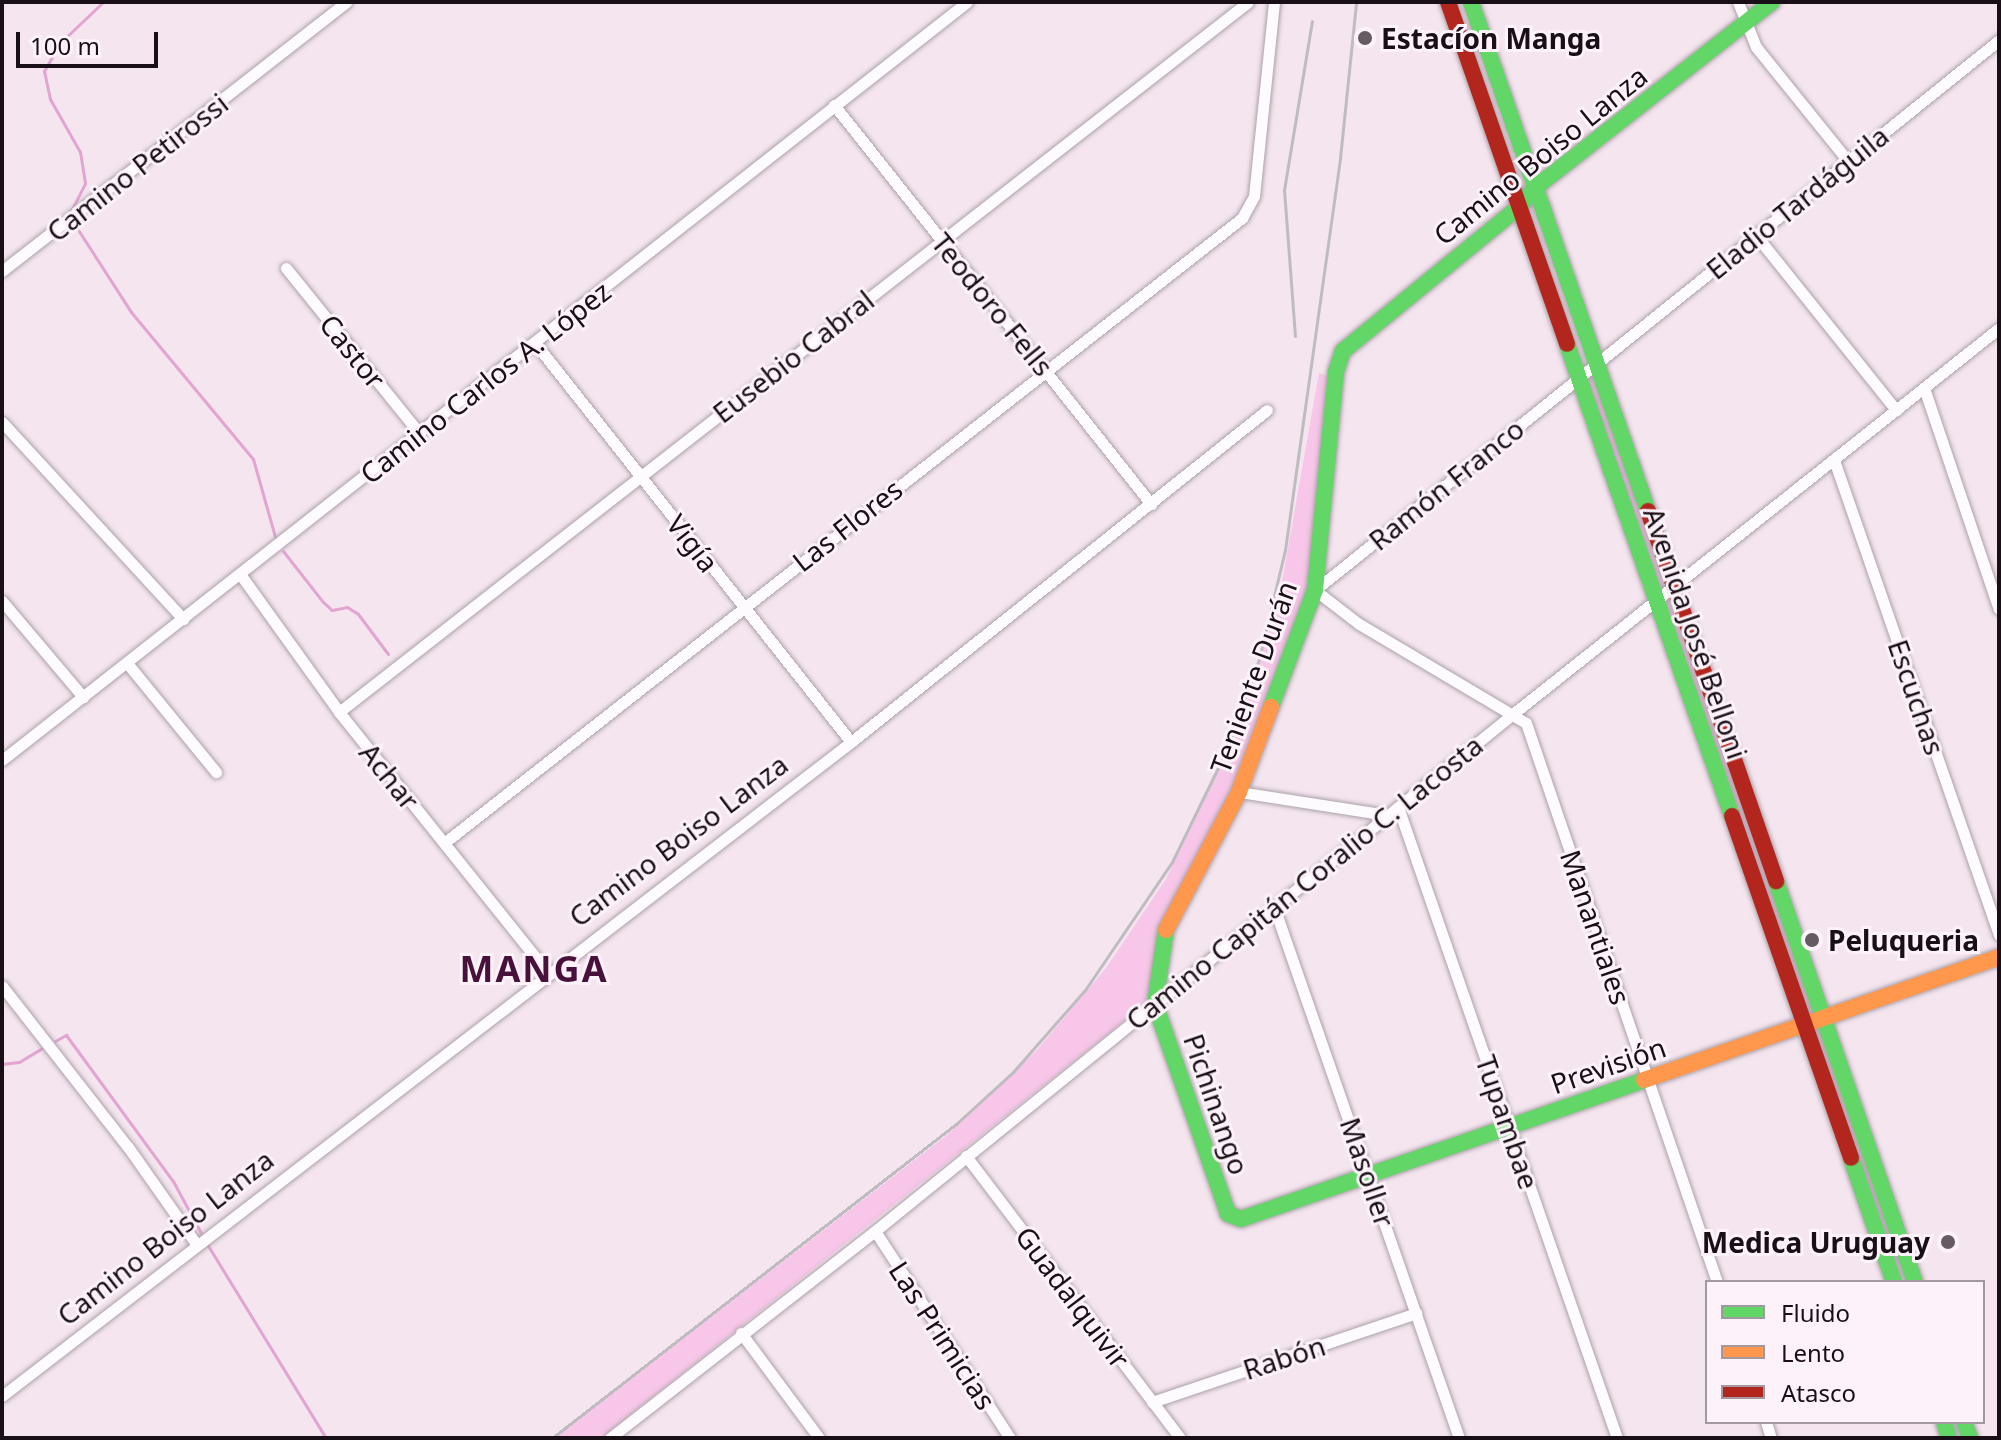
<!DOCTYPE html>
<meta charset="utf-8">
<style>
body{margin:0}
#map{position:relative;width:2001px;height:1440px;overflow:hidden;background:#f4e5ef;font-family:"Noto Sans",sans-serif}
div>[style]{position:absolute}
.green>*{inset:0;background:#f7c6e8}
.stream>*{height:3px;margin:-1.5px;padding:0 1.5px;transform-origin:1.5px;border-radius:1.5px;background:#e2a4d1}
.roads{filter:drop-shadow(0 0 2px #aca1a9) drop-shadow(0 0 2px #aca1a9)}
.street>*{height:11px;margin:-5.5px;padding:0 5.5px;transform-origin:5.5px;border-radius:5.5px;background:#fdfbfd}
.fast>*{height:16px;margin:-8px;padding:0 8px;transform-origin:8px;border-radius:8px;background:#63d668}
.slow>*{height:16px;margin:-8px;padding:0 8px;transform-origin:8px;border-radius:8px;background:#ff974d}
.jam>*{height:16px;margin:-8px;padding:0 8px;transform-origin:8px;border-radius:8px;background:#b3261e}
.rail>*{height:3px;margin:-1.5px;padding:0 1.5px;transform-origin:1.5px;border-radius:1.5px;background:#bfbcbf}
.dots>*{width:22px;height:22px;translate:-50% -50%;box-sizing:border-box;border:4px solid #fdf2f9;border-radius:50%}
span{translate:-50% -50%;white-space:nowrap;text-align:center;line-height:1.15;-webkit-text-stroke:6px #fdf2f9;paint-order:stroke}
.poi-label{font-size:28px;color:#191017;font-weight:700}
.left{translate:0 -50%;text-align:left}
.right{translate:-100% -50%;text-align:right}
.street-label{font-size:28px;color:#191017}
.district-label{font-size:36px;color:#48113c;font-weight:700;letter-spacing:2px}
.frame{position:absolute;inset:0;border:4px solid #191017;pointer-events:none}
.legend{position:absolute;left:1705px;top:1280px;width:280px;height:144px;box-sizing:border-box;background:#fdf2f9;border:2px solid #a2989f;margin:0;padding:10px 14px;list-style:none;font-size:24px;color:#191017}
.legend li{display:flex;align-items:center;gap:16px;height:40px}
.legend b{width:40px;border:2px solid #a2989f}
.scale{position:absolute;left:16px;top:32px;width:142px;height:36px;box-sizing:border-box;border:4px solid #191017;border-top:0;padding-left:10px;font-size:24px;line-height:28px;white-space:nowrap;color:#191017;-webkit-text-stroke:6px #fdf2f9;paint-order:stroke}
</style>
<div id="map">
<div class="green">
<i style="clip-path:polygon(1319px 373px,1330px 377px,1309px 586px,1257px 737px,1143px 1006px,601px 1438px,554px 1438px,947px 1135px,1037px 1050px,1106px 968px,1166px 879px,1237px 733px,1279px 599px)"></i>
<i style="clip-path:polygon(1586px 373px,1595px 374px,1666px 583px,1660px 588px,1584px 381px)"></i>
<i style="clip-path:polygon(1665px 597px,1670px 597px,1814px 1013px,1807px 1016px)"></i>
<i style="clip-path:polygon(1817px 1022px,1901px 1260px,1897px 1263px,1810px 1025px)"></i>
</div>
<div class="stream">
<i style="left:71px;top:211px;width:31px;rotate:-63deg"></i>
<i style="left:85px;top:183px;width:31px;rotate:-99deg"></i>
<i style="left:80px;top:152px;width:61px;rotate:-119.5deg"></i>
<i style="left:50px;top:99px;width:29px;rotate:-102deg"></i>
<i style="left:44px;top:71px;width:34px;rotate:-60deg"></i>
<i style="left:61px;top:42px;width:58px;rotate:-43.6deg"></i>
<i style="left:75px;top:225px;width:103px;rotate:57.2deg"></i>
<i style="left:131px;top:312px;width:191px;rotate:50.3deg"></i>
<i style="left:253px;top:459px;width:81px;rotate:74.2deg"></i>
<i style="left:283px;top:551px;width:65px;rotate:51.9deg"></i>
<i style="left:323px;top:602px;width:12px;rotate:42deg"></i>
<i style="left:332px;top:610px;width:15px;rotate:-11deg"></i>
<i style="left:347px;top:607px;width:13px;rotate:32deg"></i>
<i style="left:358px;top:614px;width:50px;rotate:53.1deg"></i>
<i style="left:55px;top:1041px;width:13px;rotate:-29deg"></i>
<i style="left:66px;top:1035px;width:181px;rotate:53.8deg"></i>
<i style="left:173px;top:1181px;width:59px;rotate:61.7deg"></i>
<i style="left:2px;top:1064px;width:17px;rotate:-7deg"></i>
<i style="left:19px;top:1062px;width:26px;rotate:-31deg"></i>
<i style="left:207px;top:1244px;width:228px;rotate:58.5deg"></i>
</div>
<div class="roads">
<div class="street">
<i style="left:1738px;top:2px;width:48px;rotate:68.2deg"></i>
<i style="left:1756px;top:47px;width:146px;rotate:51.1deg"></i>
<i style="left:834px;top:105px;width:510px;rotate:51.53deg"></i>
<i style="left:1755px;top:234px;width:226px;rotate:51.3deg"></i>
<i style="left:286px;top:268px;width:213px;rotate:51.1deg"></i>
<i style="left:2px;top:271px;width:437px;rotate:-38deg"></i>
<i style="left:535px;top:343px;width:509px;rotate:51.62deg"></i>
<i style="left:1924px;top:388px;width:233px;rotate:71.3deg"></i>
<i style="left:2px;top:422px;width:268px;rotate:47.4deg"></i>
<i style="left:1834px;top:460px;width:503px;rotate:70.84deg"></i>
<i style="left:240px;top:574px;width:170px;rotate:54.3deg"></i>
<i style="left:339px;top:712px;width:334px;rotate:51.3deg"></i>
<i style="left:2px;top:601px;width:126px;rotate:49.8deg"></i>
<i style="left:127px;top:663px;width:141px;rotate:50.8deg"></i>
<i style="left:339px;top:712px;width:1153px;rotate:-37.99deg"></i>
<i style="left:2px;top:760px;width:1227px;rotate:-38.15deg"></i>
<i style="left:1239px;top:792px;width:151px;rotate:8.8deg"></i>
<i style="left:1398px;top:807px;width:668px;rotate:70.86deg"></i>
<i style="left:444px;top:843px;width:1014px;rotate:-38.07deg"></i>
<i style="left:1242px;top:218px;width:25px;rotate:-61deg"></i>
<i style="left:1254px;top:196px;width:195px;rotate:-84.1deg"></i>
<i style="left:1274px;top:907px;width:562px;rotate:70.79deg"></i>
<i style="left:2px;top:986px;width:204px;rotate:52deg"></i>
<i style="left:128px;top:1147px;width:120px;rotate:54.9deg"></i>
<i style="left:966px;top:1156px;width:354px;rotate:52.8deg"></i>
<i style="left:875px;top:1231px;width:247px;rotate:56.9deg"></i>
<i style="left:1717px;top:1282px;width:591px;rotate:-108.86deg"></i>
<i style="left:1526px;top:723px;width:194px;rotate:-149.3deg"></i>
<i style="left:1359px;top:624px;width:56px;rotate:-142.3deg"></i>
<i style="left:1315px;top:590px;width:878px;rotate:-38.8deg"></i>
<i style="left:741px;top:1333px;width:131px;rotate:53.4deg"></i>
<i style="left:2px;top:1396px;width:1072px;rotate:-37.61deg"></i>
<i style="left:851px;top:742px;width:532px;rotate:-38.59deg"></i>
<i style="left:1152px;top:1402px;width:279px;rotate:-18.6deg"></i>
<i style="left:1766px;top:1422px;width:17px;rotate:73deg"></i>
<i style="left:610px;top:1438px;width:336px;rotate:-38deg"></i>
<i style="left:875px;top:1231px;width:823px;rotate:-39.03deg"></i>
<i style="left:1514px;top:713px;width:619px;rotate:-38.44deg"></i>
</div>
<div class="fast">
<i style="left:1471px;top:2px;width:539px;rotate:70.83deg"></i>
<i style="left:1567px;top:344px;width:500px;rotate:70.73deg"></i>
<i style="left:1271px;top:707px;width:125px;rotate:-69.4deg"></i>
<i style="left:1315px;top:590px;width:219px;rotate:-84.5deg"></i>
<i style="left:1336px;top:372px;width:22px;rotate:-72deg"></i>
<i style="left:1343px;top:351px;width:226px;rotate:-39.3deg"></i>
<i style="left:1518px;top:208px;width:28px;rotate:-49deg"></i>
<i style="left:1536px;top:187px;width:300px;rotate:-38.1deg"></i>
<i style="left:1776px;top:881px;width:424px;rotate:70.9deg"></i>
<i style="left:1166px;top:930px;width:75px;rotate:98.5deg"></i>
<i style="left:1155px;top:1004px;width:222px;rotate:70.8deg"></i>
<i style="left:1228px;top:1214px;width:14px;rotate:21deg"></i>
<i style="left:1241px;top:1219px;width:426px;rotate:-19deg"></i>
<i style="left:1851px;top:1158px;width:131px;rotate:70.9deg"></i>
<i style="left:1944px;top:1422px;width:17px;rotate:73deg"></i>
<i style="left:1964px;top:1422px;width:17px;rotate:69deg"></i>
</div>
<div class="slow">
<i style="left:1166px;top:930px;width:156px;rotate:-62.1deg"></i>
<i style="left:1239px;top:792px;width:91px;rotate:-69.4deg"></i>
<i style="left:1644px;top:1080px;width:376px;rotate:-19.1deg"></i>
</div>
<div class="jam">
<i style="left:1448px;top:2px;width:362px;rotate:70.8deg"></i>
<i style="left:1648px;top:511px;width:392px;rotate:70.9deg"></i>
<i style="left:1732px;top:816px;width:362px;rotate:70.8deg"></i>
</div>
</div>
<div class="rail">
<i style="left:1295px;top:336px;width:146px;rotate:-94.3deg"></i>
<i style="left:1284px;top:190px;width:171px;rotate:-80.6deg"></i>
<i style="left:552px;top:1438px;width:512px;rotate:-37.86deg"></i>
<i style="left:956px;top:1124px;width:77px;rotate:-42.4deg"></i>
<i style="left:1013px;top:1072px;width:109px;rotate:-48.7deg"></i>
<i style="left:1085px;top:990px;width:155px;rotate:-55.8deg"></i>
<i style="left:1172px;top:862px;width:126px;rotate:-64deg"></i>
<i style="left:1227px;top:749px;width:96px;rotate:-70.4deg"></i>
<i style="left:1259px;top:659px;width:112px;rotate:-76.6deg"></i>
<i style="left:1285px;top:550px;width:396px;rotate:-82deg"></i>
<i style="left:1340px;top:158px;width:157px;rotate:-84.1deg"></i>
</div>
<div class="dots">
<i style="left:1365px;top:38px;background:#665b63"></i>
<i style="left:1812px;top:940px;background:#665b63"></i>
<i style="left:1948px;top:1242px;background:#665b63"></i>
</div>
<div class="poi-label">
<span class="left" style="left:1381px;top:38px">Estacíon Manga</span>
<span class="left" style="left:1828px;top:940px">Peluqueria</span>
<span class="right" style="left:1930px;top:1242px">Medica Uruguay</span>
</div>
<div class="street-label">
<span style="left:1540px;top:155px;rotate:-39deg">Camino Boiso Lanza</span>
<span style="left:137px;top:167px;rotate:-38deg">Camino Petirossi</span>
<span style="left:1797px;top:202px;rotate:-39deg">Eladio Tardáguila</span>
<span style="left:993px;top:304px;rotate:51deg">Teodoro Fells</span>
<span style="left:353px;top:351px;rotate:51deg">Castor</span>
<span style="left:793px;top:356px;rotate:-38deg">Eusebio Cabral</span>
<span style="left:485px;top:382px;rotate:-38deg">Camino Carlos A. López</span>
<span style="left:1446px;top:484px;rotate:-39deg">Ramón Franco</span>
<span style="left:847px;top:525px;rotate:-38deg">Las Flores</span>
<span style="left:693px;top:543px;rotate:52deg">Vigía</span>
<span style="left:1696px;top:633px;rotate:71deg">Avenida José Belloni</span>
<span style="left:1253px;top:677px;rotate:-70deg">Teniente Durán</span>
<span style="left:1917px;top:697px;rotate:71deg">Escuchas</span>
<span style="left:390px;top:776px;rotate:51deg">Achar</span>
<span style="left:678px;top:840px;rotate:-37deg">Camino Boiso Lanza</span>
<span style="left:1304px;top:882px;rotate:-39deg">Camino Capitán Coralio C. Lacosta</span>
<span style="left:1596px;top:927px;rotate:71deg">Manantiales</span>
<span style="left:1608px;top:1065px;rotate:-19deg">Previsión</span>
<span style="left:1217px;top:1104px;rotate:71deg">Pichinango</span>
<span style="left:1508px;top:1122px;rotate:71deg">Tupambae</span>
<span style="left:1368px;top:1172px;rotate:71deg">Masoller</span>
<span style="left:165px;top:1237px;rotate:-38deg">Camino Boiso Lanza</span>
<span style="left:1073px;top:1297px;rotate:53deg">Guadalquivir</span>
<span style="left:943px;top:1335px;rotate:57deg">Las Primicias</span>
<span style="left:1284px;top:1357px;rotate:-18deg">Rabón</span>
</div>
<div class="district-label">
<span style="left:534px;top:969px">MANGA</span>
</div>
<div class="frame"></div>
<ul class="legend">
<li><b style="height:10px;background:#63d668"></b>Fluido</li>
<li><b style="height:10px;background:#ff974d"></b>Lento</li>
<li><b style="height:10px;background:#b3261e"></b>Atasco</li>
</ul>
<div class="scale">100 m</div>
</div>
